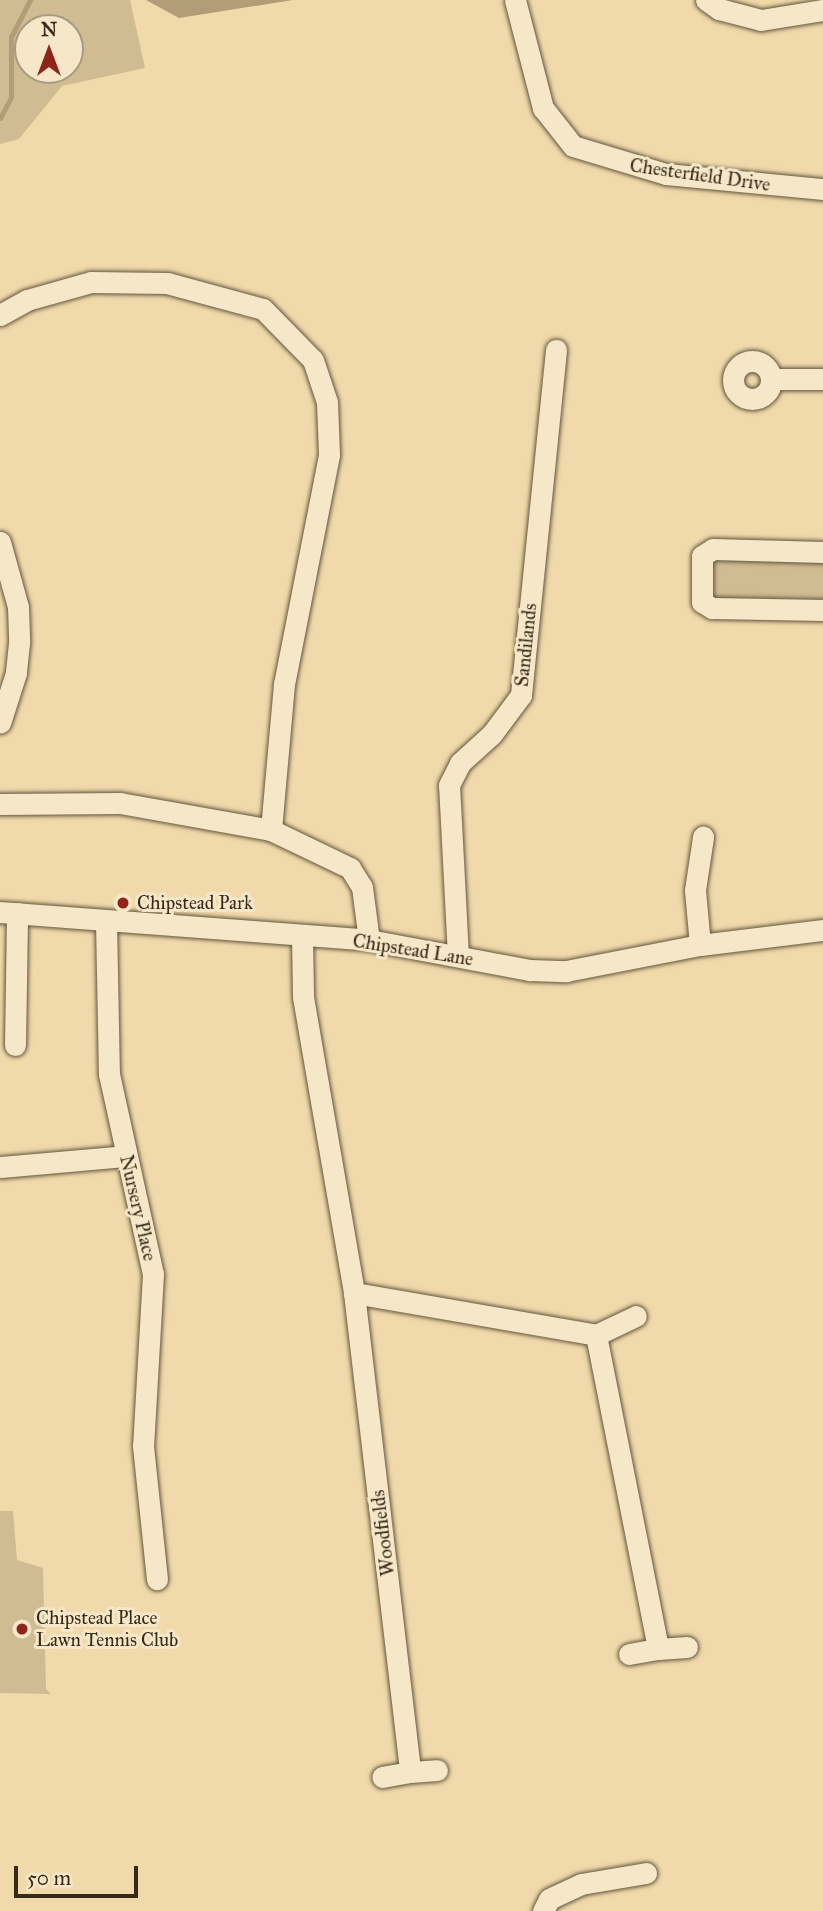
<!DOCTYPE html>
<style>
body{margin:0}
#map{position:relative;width:823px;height:1911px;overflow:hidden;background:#f0daab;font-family:"IM FELL Great Primer",serif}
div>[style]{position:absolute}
.green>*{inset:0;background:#d0bc92}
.water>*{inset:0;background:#b19e79}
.stream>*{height:5px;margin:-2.5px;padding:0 2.5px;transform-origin:2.5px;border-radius:2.5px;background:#b19e79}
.roads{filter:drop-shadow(0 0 2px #64563e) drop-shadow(0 0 2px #64563e)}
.minor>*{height:21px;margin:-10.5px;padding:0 10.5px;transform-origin:10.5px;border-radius:10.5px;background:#f5e7c8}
.minor>.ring{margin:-10.5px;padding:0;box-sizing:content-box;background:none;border:21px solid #f5e7c8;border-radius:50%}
.dots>*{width:19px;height:19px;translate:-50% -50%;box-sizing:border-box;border:4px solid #f5e7c8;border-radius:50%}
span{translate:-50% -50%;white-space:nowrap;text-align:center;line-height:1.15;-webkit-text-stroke:6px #f5e7c8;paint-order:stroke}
.street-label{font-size:19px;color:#362a19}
.poi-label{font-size:19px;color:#362a19}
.left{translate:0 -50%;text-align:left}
.north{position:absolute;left:14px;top:14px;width:70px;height:70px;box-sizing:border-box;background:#f5e7c8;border:2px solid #a99b82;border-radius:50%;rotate:0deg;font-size:19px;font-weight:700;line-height:28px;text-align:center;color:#362a19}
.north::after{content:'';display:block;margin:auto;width:24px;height:32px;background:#8f2418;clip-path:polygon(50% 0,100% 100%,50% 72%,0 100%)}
.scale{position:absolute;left:14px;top:1866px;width:124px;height:32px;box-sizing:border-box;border:4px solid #362a19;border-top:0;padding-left:9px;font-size:21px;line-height:24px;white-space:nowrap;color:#362a19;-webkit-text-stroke:5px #f5e7c8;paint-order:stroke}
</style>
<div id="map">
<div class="green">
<i style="clip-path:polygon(evenodd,0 0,130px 0,145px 68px,62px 86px,19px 139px,0 144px,0 0,28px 28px,70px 28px,70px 70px,28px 70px,28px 28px)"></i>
<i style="clip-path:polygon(710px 559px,823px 562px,823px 599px,709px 598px)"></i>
<i style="clip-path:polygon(0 1511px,13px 1511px,17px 1560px,43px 1568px,46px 1689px,51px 1694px,0 1693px)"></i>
</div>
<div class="water">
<i style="clip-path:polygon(146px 0,293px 0,179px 18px)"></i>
</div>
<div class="stream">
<i style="left:0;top:118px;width:24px;rotate:-62deg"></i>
<i style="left:11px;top:97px;width:60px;rotate:-90deg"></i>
<i style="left:11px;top:37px;width:42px;rotate:-62.8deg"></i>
</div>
<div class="roads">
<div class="minor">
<i style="left:515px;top:0;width:112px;rotate:75.5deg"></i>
<i style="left:543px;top:108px;width:48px;rotate:51.7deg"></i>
<i style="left:573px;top:146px;width:97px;rotate:16.8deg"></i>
<i style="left:666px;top:174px;width:158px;rotate:5.5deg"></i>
<i style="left:706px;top:0;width:16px;rotate:35deg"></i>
<i style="left:719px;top:9px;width:43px;rotate:14.7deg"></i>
<i style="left:761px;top:20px;width:63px;rotate:-9.2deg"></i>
<i style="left:0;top:315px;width:31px;rotate:-29deg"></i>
<i style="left:27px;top:300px;width:66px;rotate:-15.7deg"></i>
<i style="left:91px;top:282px;width:76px;rotate:0.8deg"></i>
<i style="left:167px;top:283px;width:99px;rotate:15.2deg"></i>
<i style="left:263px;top:309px;width:71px;rotate:45.6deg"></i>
<i style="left:313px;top:360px;width:44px;rotate:71.6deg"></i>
<i style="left:327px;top:402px;width:53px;rotate:87.8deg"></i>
<i style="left:329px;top:455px;width:233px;rotate:101.1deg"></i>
<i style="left:284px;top:684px;width:147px;rotate:95.1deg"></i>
<i class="ring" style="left:733px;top:361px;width:17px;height:17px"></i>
<i style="left:772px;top:379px;width:51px"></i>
<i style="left:0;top:542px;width:67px;rotate:74.5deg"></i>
<i style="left:18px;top:607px;width:36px;rotate:88deg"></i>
<i style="left:19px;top:643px;width:30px;rotate:96deg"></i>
<i style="left:16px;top:673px;width:52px;rotate:107.7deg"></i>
<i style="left:823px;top:552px;width:110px;rotate:-178.4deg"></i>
<i style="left:713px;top:549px;width:13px;rotate:148deg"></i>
<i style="left:702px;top:556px;width:46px;rotate:90deg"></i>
<i style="left:702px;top:602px;width:12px;rotate:31deg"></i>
<i style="left:712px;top:608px;width:111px;rotate:1deg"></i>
<i style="left:0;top:804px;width:120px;rotate:-0.5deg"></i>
<i style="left:120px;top:803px;width:153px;rotate:10.1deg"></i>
<i style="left:271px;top:830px;width:88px;rotate:25.7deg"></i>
<i style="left:350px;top:868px;width:22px;rotate:58deg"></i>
<i style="left:362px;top:887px;width:53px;rotate:82.5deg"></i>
<i style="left:0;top:912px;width:370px;rotate:4.3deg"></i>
<i style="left:369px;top:940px;width:164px;rotate:10.6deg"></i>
<i style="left:530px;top:970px;width:36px;rotate:2deg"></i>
<i style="left:566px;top:971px;width:136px;rotate:-11deg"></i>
<i style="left:700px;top:945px;width:124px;rotate:-7deg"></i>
<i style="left:106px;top:921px;width:153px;rotate:88.9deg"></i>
<i style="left:109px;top:1074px;width:205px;rotate:77.6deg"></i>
<i style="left:153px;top:1274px;width:172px;rotate:93.3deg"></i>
<i style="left:143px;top:1446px;width:134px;rotate:84deg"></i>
<i style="left:302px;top:937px;width:60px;rotate:89deg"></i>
<i style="left:303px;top:997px;width:300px;rotate:80.2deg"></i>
<i style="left:354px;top:1293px;width:246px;rotate:9.8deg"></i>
<i style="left:596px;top:1335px;width:320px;rotate:78.8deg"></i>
<i style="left:658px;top:1649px;width:29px;rotate:-4deg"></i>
<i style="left:700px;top:945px;width:55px;rotate:-95.2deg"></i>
<i style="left:695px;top:890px;width:54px;rotate:-81.4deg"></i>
<i style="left:458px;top:956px;width:171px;rotate:-93deg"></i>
<i style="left:449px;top:785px;width:25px;rotate:-63deg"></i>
<i style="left:460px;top:763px;width:43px;rotate:-42.2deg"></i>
<i style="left:492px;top:734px;width:49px;rotate:-53.4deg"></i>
<i style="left:521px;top:695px;width:347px;rotate:-84.2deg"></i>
<i style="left:15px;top:1045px;width:132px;rotate:-89.1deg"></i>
<i style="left:0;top:1167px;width:126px;rotate:-5deg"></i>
<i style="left:354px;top:1293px;width:482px;rotate:83.3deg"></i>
<i style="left:410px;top:1772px;width:28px;rotate:170deg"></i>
<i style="left:596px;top:1335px;width:44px;rotate:-25.4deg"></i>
<i style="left:629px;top:1654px;width:29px;rotate:-10deg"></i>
<i style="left:410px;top:1772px;width:27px;rotate:-4deg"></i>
<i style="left:543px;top:1911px;width:13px;rotate:-63deg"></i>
<i style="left:549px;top:1899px;width:35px;rotate:-25deg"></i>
<i style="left:581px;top:1884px;width:66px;rotate:-9.6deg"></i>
</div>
</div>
<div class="dots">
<i style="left:123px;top:903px;background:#8f2418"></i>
<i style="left:22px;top:1629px;background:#8f2418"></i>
</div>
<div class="street-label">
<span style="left:700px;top:175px;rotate:8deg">Chesterfield Drive</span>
<span style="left:526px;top:645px;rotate:-84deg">Sandilands</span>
<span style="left:413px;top:950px;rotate:9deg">Chipstead Lane</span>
<span style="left:138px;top:1208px;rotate:77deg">Nursery Place</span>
<span style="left:383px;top:1533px;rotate:-97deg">Woodfields</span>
</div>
<div class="poi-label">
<span class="left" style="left:137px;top:903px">Chipstead Park</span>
<span class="left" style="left:36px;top:1629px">Chipstead Place<br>Lawn Tennis Club</span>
</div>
<div class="north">N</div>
<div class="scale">50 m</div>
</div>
